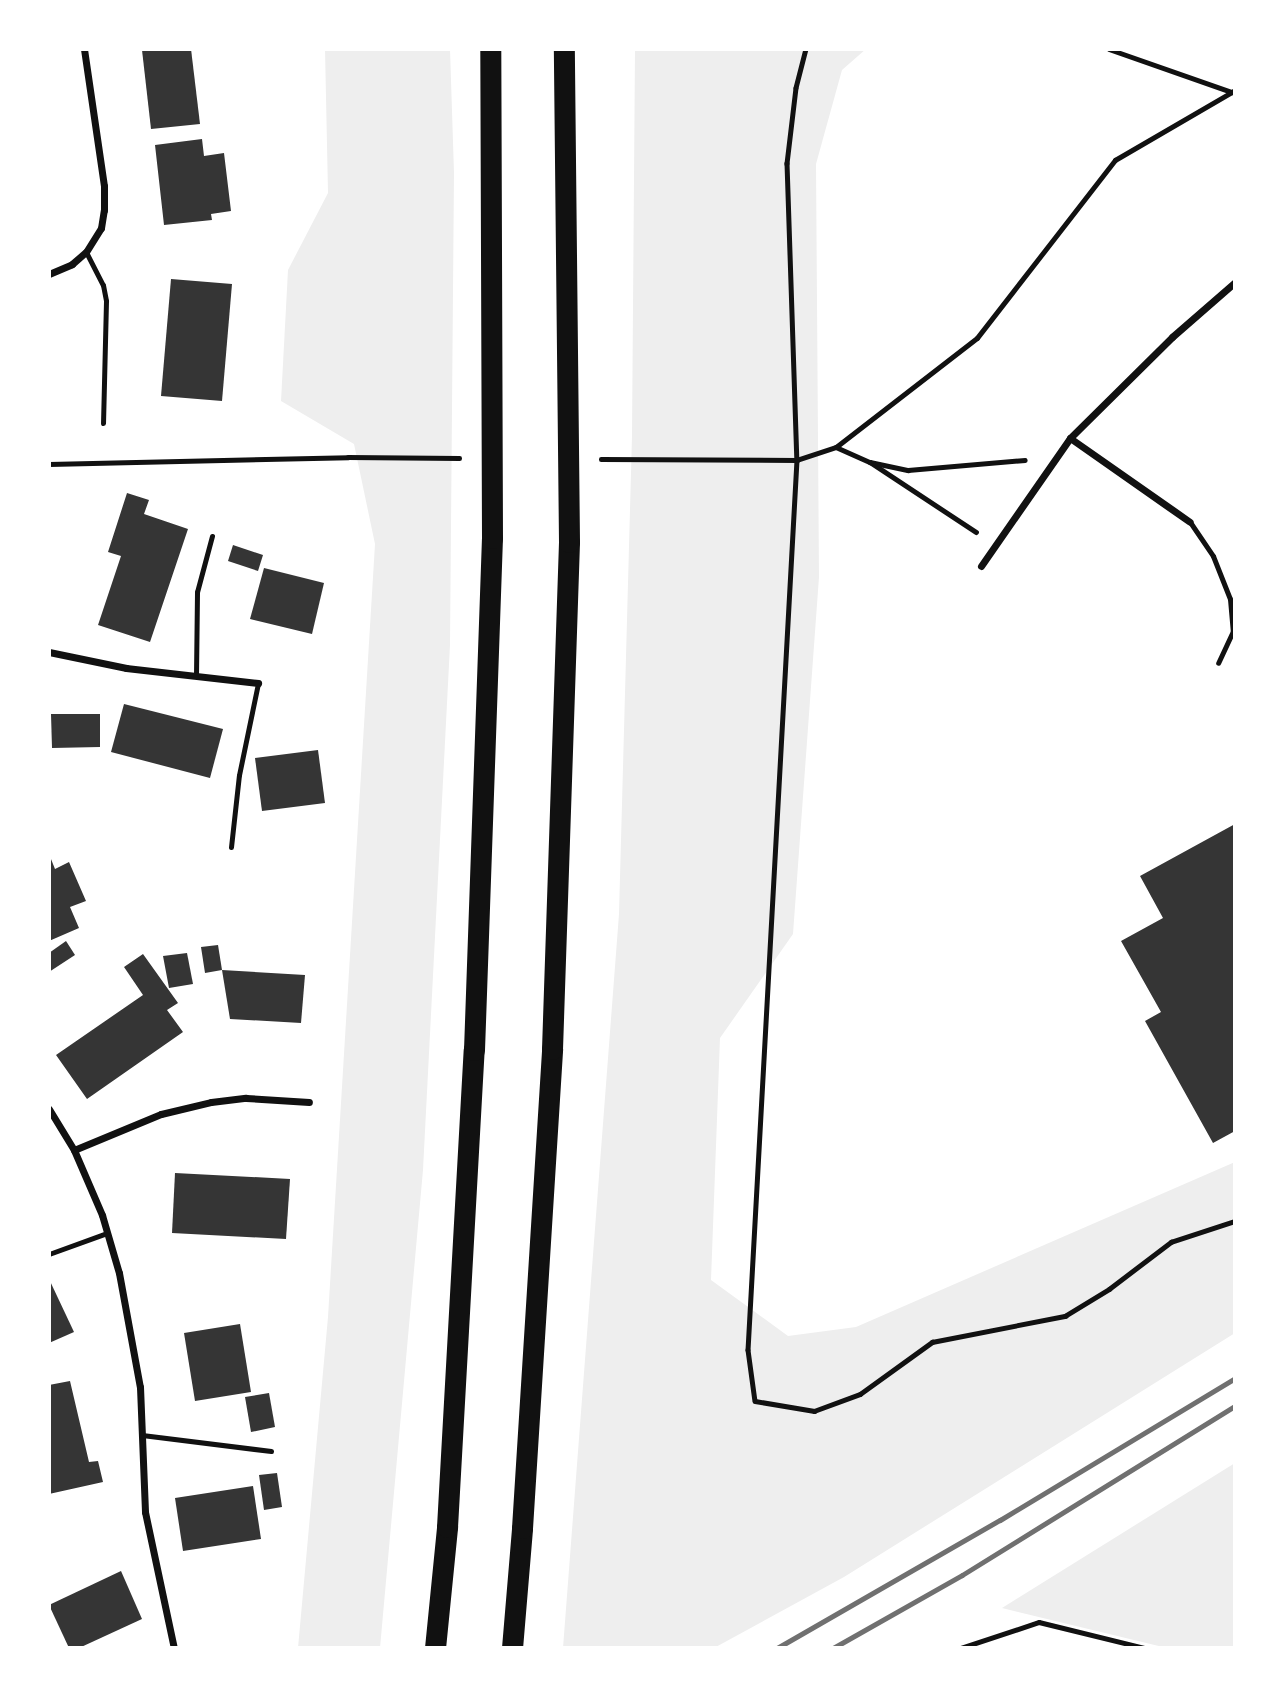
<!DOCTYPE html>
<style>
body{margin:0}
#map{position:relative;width:1284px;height:1697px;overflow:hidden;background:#fff;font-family:"Fira Sans",sans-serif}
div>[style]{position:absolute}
.green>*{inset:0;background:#eee}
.building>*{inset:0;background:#353535}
.path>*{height:4.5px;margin:-2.25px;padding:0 2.25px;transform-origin:2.25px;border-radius:2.25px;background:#111}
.service>*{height:5px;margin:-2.5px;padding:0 2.5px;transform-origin:2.5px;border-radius:2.5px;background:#111}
.minor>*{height:7px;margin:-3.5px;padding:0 3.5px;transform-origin:3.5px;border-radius:3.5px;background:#111}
.motorway>*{height:21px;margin:-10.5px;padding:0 10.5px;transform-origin:10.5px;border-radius:10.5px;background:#111}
.rail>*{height:5px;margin:-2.5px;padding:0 2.5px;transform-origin:2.5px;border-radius:2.5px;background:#707070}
span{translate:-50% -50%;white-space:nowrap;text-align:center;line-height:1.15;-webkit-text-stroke:5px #fff;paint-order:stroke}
.frame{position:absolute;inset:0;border:51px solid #fff;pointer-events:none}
</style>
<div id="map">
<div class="green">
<i style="clip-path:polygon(325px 49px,450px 49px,454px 173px,450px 645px,423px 1170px,380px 1648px,298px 1648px,328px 1317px,375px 544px,354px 444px,281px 401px,288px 270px,328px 193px)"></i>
<i style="clip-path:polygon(635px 49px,866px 49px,842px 70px,816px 164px,819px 577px,793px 934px,720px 1038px,711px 1280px,788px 1336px,856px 1327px,1235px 1162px,1235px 1333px,844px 1577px,714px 1648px,563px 1648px,619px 914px,632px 436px)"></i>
<i style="clip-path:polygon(1235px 1463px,1235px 1648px,1167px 1648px,1002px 1608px)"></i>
</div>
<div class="building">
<i style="clip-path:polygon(151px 49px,191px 49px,200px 124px,151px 129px,142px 50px)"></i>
<i style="clip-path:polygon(202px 139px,204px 156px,224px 153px,231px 211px,211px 214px,212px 220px,164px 225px,155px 145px)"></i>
<i style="clip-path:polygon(171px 279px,232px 284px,222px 401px,161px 396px)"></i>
<i style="clip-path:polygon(127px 493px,149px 500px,144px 514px,188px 529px,150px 642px,98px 625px,121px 556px,108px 552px)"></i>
<i style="clip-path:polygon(233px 545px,263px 555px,258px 571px,228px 561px)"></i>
<i style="clip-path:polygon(264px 568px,324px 583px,312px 634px,250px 619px)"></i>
<i style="clip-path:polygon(124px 704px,223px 729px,210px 778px,111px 752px)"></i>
<i style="clip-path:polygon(51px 714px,100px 714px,100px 747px,52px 748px)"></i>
<i style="clip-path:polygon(318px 750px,325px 803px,262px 811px,255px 758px)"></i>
<i style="clip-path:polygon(1235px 824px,1235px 1131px,1213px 1143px,1145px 1021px,1161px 1012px,1121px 941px,1163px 918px,1140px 876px)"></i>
<i style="clip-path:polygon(49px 854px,55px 869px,69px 862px,86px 901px,70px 907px,79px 928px,49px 941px)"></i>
<i style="clip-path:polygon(66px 941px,75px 955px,49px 972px,49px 953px)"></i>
<i style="clip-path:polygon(218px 945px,222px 970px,205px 973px,201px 947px)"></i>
<i style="clip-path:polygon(187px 953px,193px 984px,169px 988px,163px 956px)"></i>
<i style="clip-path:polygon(143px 954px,178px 1003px,167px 1010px,183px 1032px,87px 1099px,56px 1055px,143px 995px,124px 967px)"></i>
<i style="clip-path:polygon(222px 970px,305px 975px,301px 1023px,230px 1019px)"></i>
<i style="clip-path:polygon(175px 1173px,290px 1179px,286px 1239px,172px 1233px)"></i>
<i style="clip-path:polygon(49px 1279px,74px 1332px,49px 1343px)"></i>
<i style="clip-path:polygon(240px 1324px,251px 1392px,195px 1401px,184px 1333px)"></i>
<i style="clip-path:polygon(70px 1381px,89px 1462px,98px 1461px,103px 1482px,49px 1494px,49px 1385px)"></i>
<i style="clip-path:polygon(269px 1393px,275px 1427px,251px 1432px,245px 1397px)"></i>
<i style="clip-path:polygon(277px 1473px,282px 1507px,264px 1510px,259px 1475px)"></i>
<i style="clip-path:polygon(253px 1486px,261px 1539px,183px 1551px,175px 1498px)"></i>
<i style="clip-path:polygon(121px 1571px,142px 1619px,79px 1648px,69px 1648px,49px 1605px)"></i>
</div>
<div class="path">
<i style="left:806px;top:49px;width:40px;rotate:104.4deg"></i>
<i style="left:796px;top:88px;width:76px;rotate:96.8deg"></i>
<i style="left:787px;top:163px;width:297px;rotate:88.1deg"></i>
<i style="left:797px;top:460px;width:891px;rotate:93.15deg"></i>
<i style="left:748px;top:1350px;width:51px;rotate:82.2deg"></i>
<i style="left:755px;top:1401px;width:60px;rotate:9.6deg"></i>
<i style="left:814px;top:1411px;width:49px;rotate:-20.3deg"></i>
<i style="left:860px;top:1394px;width:89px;rotate:-35.8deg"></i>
<i style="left:932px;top:1342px;width:136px;rotate:-11.1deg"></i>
<i style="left:1065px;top:1316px;width:52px;rotate:-31.5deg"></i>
<i style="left:1109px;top:1289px;width:78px;rotate:-37.2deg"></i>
<i style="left:1171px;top:1242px;width:67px;rotate:-18.2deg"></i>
<i style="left:1109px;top:49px;width:130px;rotate:19.3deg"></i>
<i style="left:1232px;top:92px;width:4px;rotate:-34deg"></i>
<i style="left:836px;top:447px;width:37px;rotate:24deg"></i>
<i style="left:870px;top:462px;width:127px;rotate:33.4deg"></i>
<i style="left:601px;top:459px;width:196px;rotate:0.3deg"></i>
<i style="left:797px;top:460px;width:41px;rotate:-18.4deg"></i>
<i style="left:836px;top:447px;width:178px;rotate:-37.7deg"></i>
<i style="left:977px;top:338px;width:225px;rotate:-52.2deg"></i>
<i style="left:1115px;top:160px;width:135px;rotate:-30.2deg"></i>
<i style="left:870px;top:462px;width:39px;rotate:12deg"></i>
<i style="left:908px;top:470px;width:117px;rotate:-4.9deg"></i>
<i style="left:49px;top:464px;width:299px;rotate:-1.3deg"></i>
<i style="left:348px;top:457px;width:111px;rotate:0.5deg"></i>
<i style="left:961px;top:1648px;width:82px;rotate:-18.4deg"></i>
<i style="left:1039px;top:1622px;width:109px;rotate:13.8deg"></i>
</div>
<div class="service">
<i style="left:86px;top:252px;width:37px;rotate:63deg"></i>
<i style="left:103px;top:285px;width:16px;rotate:79deg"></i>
<i style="left:106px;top:301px;width:122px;rotate:91.4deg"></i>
<i style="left:1190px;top:522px;width:41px;rotate:55.9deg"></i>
<i style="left:1213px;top:556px;width:46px;rotate:68.4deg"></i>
<i style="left:1230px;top:599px;width:32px;rotate:85deg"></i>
<i style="left:1233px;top:631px;width:35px;rotate:115deg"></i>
<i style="left:196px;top:675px;width:83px;rotate:-89.3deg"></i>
<i style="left:197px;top:592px;width:58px;rotate:-75deg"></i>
<i style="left:231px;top:847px;width:72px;rotate:-83.7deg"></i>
<i style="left:239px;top:775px;width:94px;rotate:-78.3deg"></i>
<i style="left:49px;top:1254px;width:62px;rotate:-19.9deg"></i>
<i style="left:142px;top:1435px;width:130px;rotate:7.1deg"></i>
</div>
<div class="minor">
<i style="left:49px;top:274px;width:25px;rotate:-23deg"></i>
<i style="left:72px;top:264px;width:18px;rotate:-41deg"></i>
<i style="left:86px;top:252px;width:28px;rotate:-58deg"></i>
<i style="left:101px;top:228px;width:18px;rotate:-81deg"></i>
<i style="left:104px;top:210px;width:24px;rotate:-90deg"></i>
<i style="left:104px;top:186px;width:138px;rotate:-98.3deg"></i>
<i style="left:1070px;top:438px;width:146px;rotate:35deg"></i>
<i style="left:981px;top:566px;width:156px;rotate:-55.2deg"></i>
<i style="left:1070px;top:438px;width:144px;rotate:-44.7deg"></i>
<i style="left:1172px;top:337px;width:84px;rotate:-41.1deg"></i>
<i style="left:49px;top:652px;width:79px;rotate:11.7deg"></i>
<i style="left:126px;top:668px;width:133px;rotate:6.5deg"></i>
<i style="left:49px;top:1109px;width:48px;rotate:58.6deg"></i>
<i style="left:74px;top:1150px;width:71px;rotate:66.7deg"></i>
<i style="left:102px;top:1215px;width:60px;rotate:73.7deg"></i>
<i style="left:119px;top:1273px;width:116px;rotate:79.6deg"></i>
<i style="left:140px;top:1387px;width:125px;rotate:87.7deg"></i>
<i style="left:145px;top:1512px;width:139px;rotate:78deg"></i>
<i style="left:74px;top:1150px;width:94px;rotate:-22.5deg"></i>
<i style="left:161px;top:1114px;width:51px;rotate:-13.5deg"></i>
<i style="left:211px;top:1102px;width:35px;rotate:-7deg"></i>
<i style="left:246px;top:1098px;width:63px;rotate:3.6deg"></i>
</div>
<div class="motorway">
<i style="left:435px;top:1648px;width:122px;rotate:-84.3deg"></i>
<i style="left:447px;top:1527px;width:478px;rotate:-86.8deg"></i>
<i style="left:474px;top:1050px;width:512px;rotate:-87.99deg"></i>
<i style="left:492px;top:538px;width:489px;rotate:-90.2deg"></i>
<i style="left:512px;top:1648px;width:120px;rotate:-85.2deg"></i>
<i style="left:522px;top:1528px;width:480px;rotate:-86.4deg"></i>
<i style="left:552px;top:1049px;width:507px;rotate:-88.08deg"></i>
<i style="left:569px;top:542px;width:493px;rotate:-90.6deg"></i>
</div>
<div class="rail">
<i style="left:777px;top:1648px;width:257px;rotate:-29.9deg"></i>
<i style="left:1000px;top:1520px;width:275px;rotate:-31.1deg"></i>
<i style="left:833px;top:1648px;width:148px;rotate:-29.5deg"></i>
<i style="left:962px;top:1575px;width:321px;rotate:-31.8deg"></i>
</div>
<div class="frame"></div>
</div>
